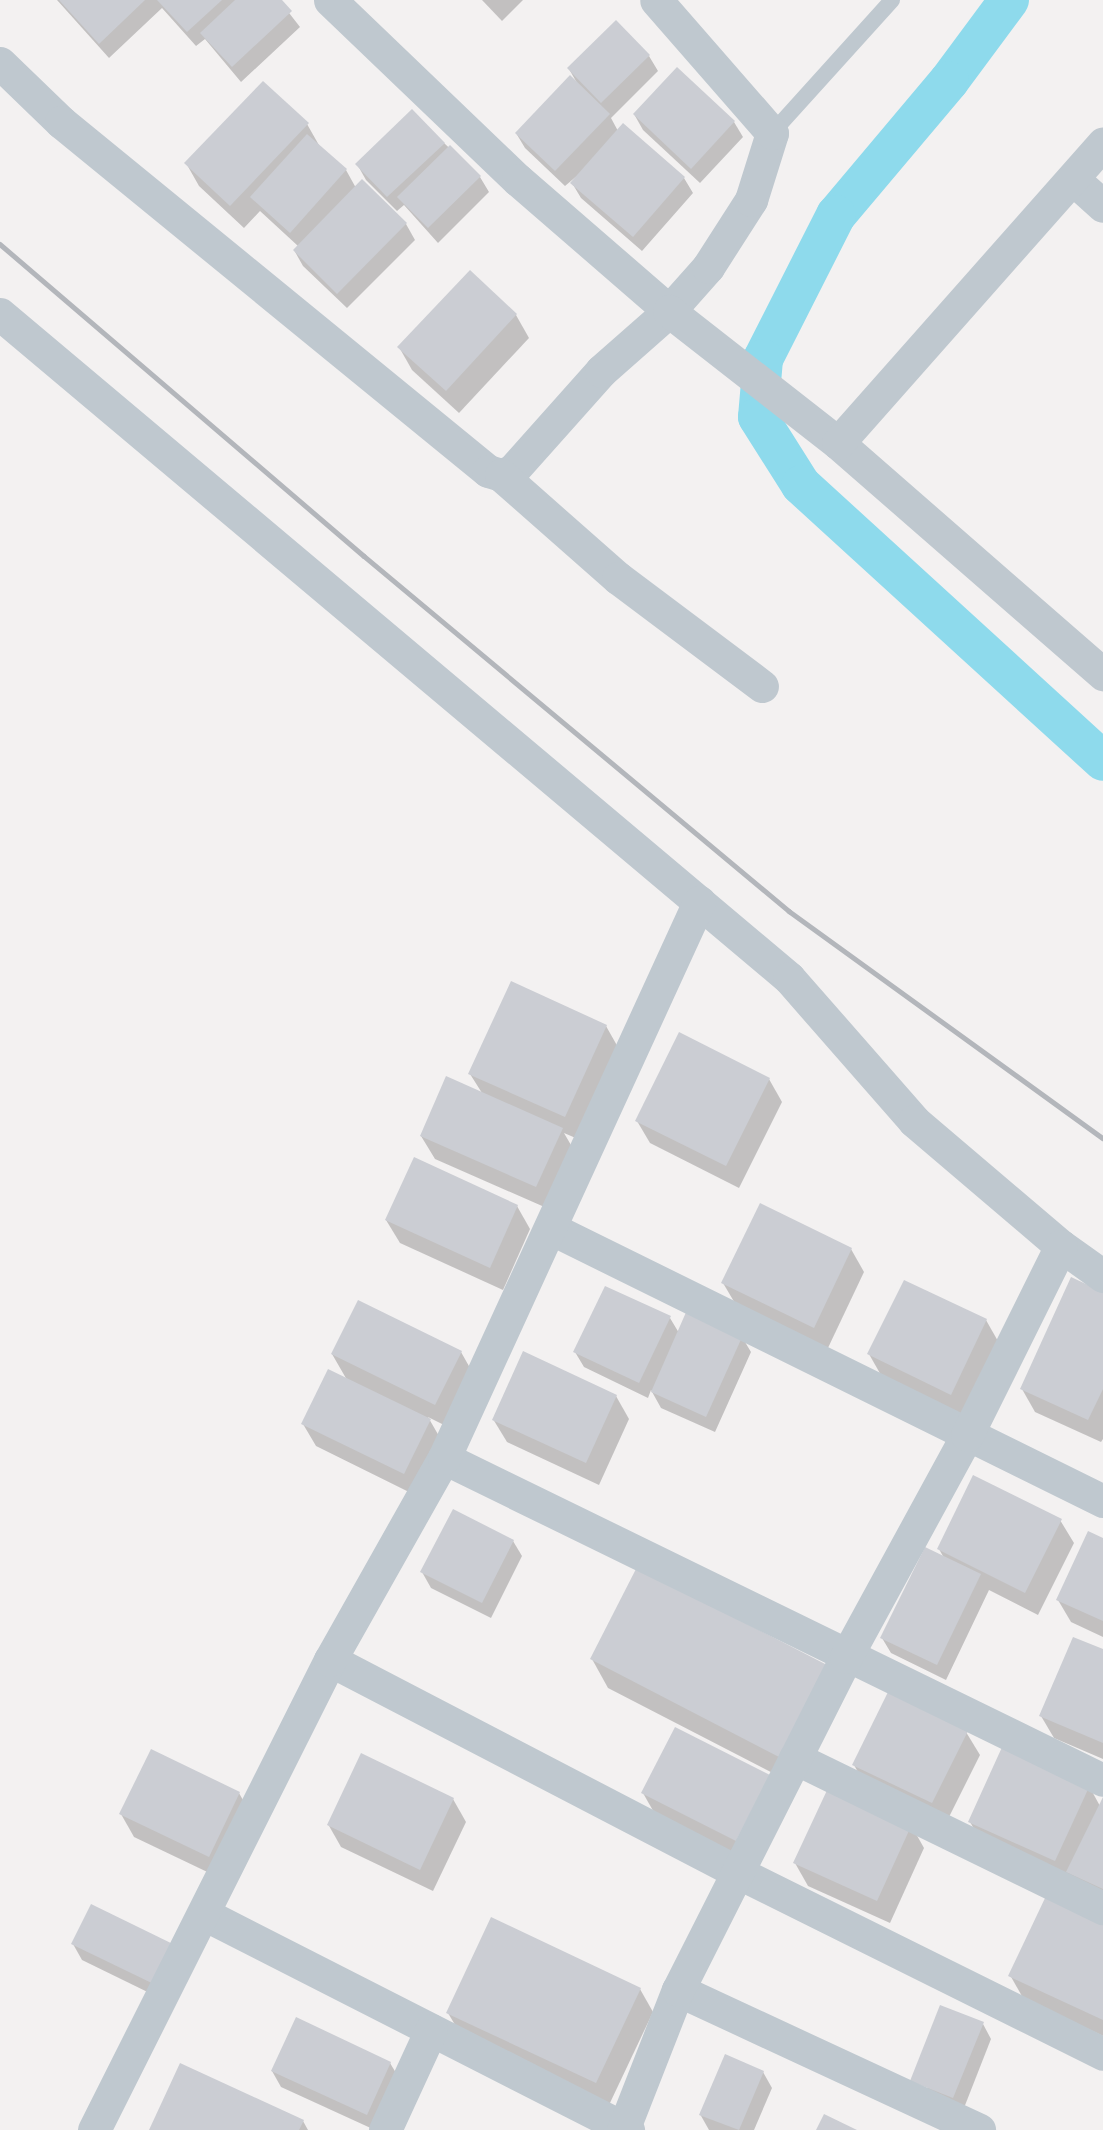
<!DOCTYPE html>
<style>
body{margin:0}
#map{position:relative;width:1103px;height:2130px;overflow:hidden;background:#f3f1f1;font-family:Figtree,sans-serif}
div>[style]{position:absolute}
.shadow>*{inset:0;background:#0003}
.canal>*{height:40px;margin:-20px;padding:0 20px;transform-origin:20px;border-radius:20px;background:#8edaec}
.building>*{inset:0;background:#cbcdd3}
.lane>*{height:16px;margin:-8px;padding:0 8px;transform-origin:8px;border-radius:8px;background:#bfc8cf}
.street>*{height:33px;margin:-16.5px;padding:0 16.5px;transform-origin:16.5px;border-radius:16.5px;background:#bfc8cf}
.rail>*{height:4.5px;margin:-2.25px;padding:0 2.25px;transform-origin:2.25px;border-radius:2.25px;background:#b3b6bb}
span{translate:-50% -50%;white-space:nowrap;text-align:center;line-height:1.15;-webkit-text-stroke:5px #fff;paint-order:stroke}
</style>
<div id="map">
<div class="shadow">
<i style="clip-path:polygon(57px 0,279px 0,300px 27px,241px 82px,205px 39px,196px 46px,162px 8px,109px 58px)"></i>
<i style="clip-path:polygon(482px 0,523px 0,502px 21px)"></i>
<i style="clip-path:polygon(649px 56px,658px 71px,611px 118px,618px 131px,684px 178px,693px 193px,642px 251px,581px 198px,572px 183px,584px 170px,565px 186px,525px 148px,516px 133px,577px 83px,569px 69px)"></i>
<i style="clip-path:polygon(634px 114px,734px 122px,743px 137px,700px 183px,643px 130px)"></i>
<i style="clip-path:polygon(307px 124px,320px 147px,346px 170px,356px 188px,362px 181px,406px 224px,415px 240px,347px 308px,303px 266px,294px 250px,298px 246px,260px 211px,244px 228px,199px 186px,186px 163px)"></i>
<i style="clip-path:polygon(444px 143px,480px 177px,489px 192px,438px 243px,404px 205px,397px 211px,366px 180px,357px 164px)"></i>
<i style="clip-path:polygon(470px 272px,516px 315px,529px 338px,459px 413px,412px 370px,399px 347px)"></i>
<i style="clip-path:polygon(606px 1026px,619px 1049px,578px 1139px,564px 1133px,575px 1152px,549px 1209px,435px 1159px,421px 1136px,482px 1093px,470px 1074px)"></i>
<i style="clip-path:polygon(769px 1079px,782px 1102px,739px 1188px,650px 1143px,637px 1121px)"></i>
<i style="clip-path:polygon(517px 1206px,530px 1229px,503px 1290px,400px 1243px,386px 1220px)"></i>
<i style="clip-path:polygon(851px 1249px,864px 1272px,827px 1350px,736px 1305px,723px 1283px)"></i>
<i style="clip-path:polygon(1103px 1294px,1103px 1439px,1101px 1442px,1035px 1412px,1022px 1389px)"></i>
<i style="clip-path:polygon(670px 1318px,679px 1333px,742px 1337px,751px 1352px,715px 1432px,661px 1408px,651px 1390px,648px 1398px,584px 1367px,575px 1352px)"></i>
<i style="clip-path:polygon(986px 1320px,999px 1343px,964px 1416px,882px 1377px,869px 1354px)"></i>
<i style="clip-path:polygon(461px 1352px,474px 1375px,448px 1427px,428px 1417px,443px 1443px,417px 1496px,316px 1446px,303px 1424px,347px 1380px,332px 1354px)"></i>
<i style="clip-path:polygon(616px 1396px,629px 1419px,599px 1485px,507px 1442px,493px 1419px)"></i>
<i style="clip-path:polygon(1060px 1520px,1074px 1543px,1038px 1615px,989px 1590px,946px 1680px,891px 1653px,882px 1638px,944px 1558px,939px 1549px)"></i>
<i style="clip-path:polygon(1103px 1539px,1103px 1637px,1071px 1622px,1058px 1600px)"></i>
<i style="clip-path:polygon(513px 1541px,522px 1556px,491px 1618px,431px 1588px,422px 1572px)"></i>
<i style="clip-path:polygon(1103px 1651px,1103px 1759px,1054px 1738px,1041px 1716px)"></i>
<i style="clip-path:polygon(592px 1659px,828px 1667px,798px 1786px,608px 1688px)"></i>
<i style="clip-path:polygon(675px 1729px,750px 1863px,656px 1816px,643px 1793px)"></i>
<i style="clip-path:polygon(966px 1732px,980px 1755px,945px 1825px,867px 1788px,854px 1765px)"></i>
<i style="clip-path:polygon(1089px 1786px,1100px 1806px,1103px 1800px,1103px 1905px,983px 1844px,970px 1822px)"></i>
<i style="clip-path:polygon(239px 1793px,252px 1816px,222px 1879px,134px 1837px,121px 1814px)"></i>
<i style="clip-path:polygon(453px 1799px,466px 1822px,433px 1891px,341px 1847px,328px 1824px)"></i>
<i style="clip-path:polygon(911px 1825px,924px 1848px,890px 1923px,808px 1886px,795px 1863px)"></i>
<i style="clip-path:polygon(92px 1906px,168px 2002px,82px 1960px,73px 1944px)"></i>
<i style="clip-path:polygon(1103px 1925px,1103px 2036px,1023px 1998px,1010px 1975px)"></i>
<i style="clip-path:polygon(640px 1989px,653px 2012px,609px 2105px,461px 2035px,448px 2013px)"></i>
<i style="clip-path:polygon(983px 2024px,991px 2039px,962px 2113px,921px 2096px)"></i>
<i style="clip-path:polygon(390px 2063px,399px 2078px,375px 2130px,281px 2087px,272px 2071px)"></i>
<i style="clip-path:polygon(763px 2072px,772px 2088px,754px 2130px,709px 2130px,700px 2114px)"></i>
<i style="clip-path:polygon(303px 2121px,308px 2130px,151px 2130px)"></i>
</div>
<div class="canal">
<i style="left:1009px;top:0;width:101px;rotate:126.5deg"></i>
<i style="left:949px;top:81px;width:175px;rotate:130.1deg"></i>
<i style="left:836px;top:215px;width:161px;rotate:116.9deg"></i>
<i style="left:763px;top:359px;width:58px;rotate:94.9deg"></i>
<i style="left:758px;top:417px;width:80px;rotate:57.7deg"></i>
<i style="left:801px;top:485px;width:409px;rotate:42.4deg"></i>
</div>
<div class="building">
<i style="clip-path:polygon(59px 0,145px 0,99px 44px)"></i>
<i style="clip-path:polygon(157px 0,222px 0,187px 32px)"></i>
<i style="clip-path:polygon(235px 0,282px 0,292px 11px,232px 67px,200px 33px)"></i>
<i style="clip-path:polygon(616px 20px,650px 55px,601px 103px,567px 68px)"></i>
<i style="clip-path:polygon(677px 67px,735px 121px,691px 169px,633px 114px)"></i>
<i style="clip-path:polygon(570px 75px,610px 114px,555px 171px,515px 133px)"></i>
<i style="clip-path:polygon(263px 81px,309px 123px,230px 206px,184px 163px)"></i>
<i style="clip-path:polygon(412px 109px,445px 143px,387px 197px,355px 164px)"></i>
<i style="clip-path:polygon(623px 123px,685px 177px,633px 237px,570px 183px)"></i>
<i style="clip-path:polygon(307px 134px,347px 169px,290px 233px,250px 197px)"></i>
<i style="clip-path:polygon(450px 145px,481px 176px,428px 228px,397px 197px)"></i>
<i style="clip-path:polygon(362px 179px,407px 223px,337px 294px,293px 250px)"></i>
<i style="clip-path:polygon(470px 270px,517px 314px,446px 391px,397px 347px)"></i>
<i style="clip-path:polygon(511px 981px,607px 1025px,565px 1117px,468px 1074px)"></i>
<i style="clip-path:polygon(679px 1032px,770px 1078px,726px 1166px,635px 1121px)"></i>
<i style="clip-path:polygon(446px 1076px,563px 1128px,536px 1187px,420px 1136px)"></i>
<i style="clip-path:polygon(414px 1157px,518px 1205px,490px 1268px,385px 1220px)"></i>
<i style="clip-path:polygon(760px 1203px,852px 1248px,814px 1328px,721px 1283px)"></i>
<i style="clip-path:polygon(1071px 1277px,1103px 1292px,1103px 1389px,1088px 1420px,1020px 1389px)"></i>
<i style="clip-path:polygon(904px 1280px,987px 1319px,951px 1395px,867px 1354px)"></i>
<i style="clip-path:polygon(605px 1286px,671px 1316px,639px 1383px,573px 1352px)"></i>
<i style="clip-path:polygon(358px 1300px,462px 1351px,435px 1405px,331px 1354px)"></i>
<i style="clip-path:polygon(687px 1310px,743px 1335px,706px 1417px,651px 1392px)"></i>
<i style="clip-path:polygon(523px 1351px,617px 1395px,586px 1463px,492px 1420px)"></i>
<i style="clip-path:polygon(328px 1369px,431px 1419px,404px 1474px,301px 1424px)"></i>
<i style="clip-path:polygon(973px 1475px,1062px 1519px,1025px 1593px,937px 1549px)"></i>
<i style="clip-path:polygon(453px 1509px,514px 1540px,482px 1603px,420px 1572px)"></i>
<i style="clip-path:polygon(1088px 1531px,1103px 1538px,1103px 1621px,1056px 1600px)"></i>
<i style="clip-path:polygon(925px 1547px,981px 1574px,937px 1665px,880px 1638px)"></i>
<i style="clip-path:polygon(637px 1567px,829px 1666px,781px 1758px,590px 1659px)"></i>
<i style="clip-path:polygon(1073px 1637px,1103px 1649px,1103px 1743px,1039px 1716px)"></i>
<i style="clip-path:polygon(888px 1692px,968px 1731px,932px 1803px,852px 1765px)"></i>
<i style="clip-path:polygon(675px 1727px,770px 1775px,736px 1841px,641px 1793px)"></i>
<i style="clip-path:polygon(1003px 1745px,1090px 1785px,1055px 1861px,968px 1822px)"></i>
<i style="clip-path:polygon(151px 1749px,240px 1792px,209px 1857px,119px 1814px)"></i>
<i style="clip-path:polygon(361px 1753px,454px 1798px,420px 1870px,327px 1825px)"></i>
<i style="clip-path:polygon(829px 1786px,912px 1824px,877px 1901px,793px 1863px)"></i>
<i style="clip-path:polygon(1103px 1797px,1103px 1889px,1066px 1872px)"></i>
<i style="clip-path:polygon(1046px 1896px,1103px 1923px,1103px 2020px,1008px 1976px)"></i>
<i style="clip-path:polygon(91px 1904px,179px 1947px,160px 1987px,71px 1944px)"></i>
<i style="clip-path:polygon(491px 1917px,641px 1988px,596px 2083px,446px 2013px)"></i>
<i style="clip-path:polygon(940px 2005px,984px 2022px,953px 2098px,910px 2081px)"></i>
<i style="clip-path:polygon(296px 2017px,391px 2062px,367px 2115px,271px 2071px)"></i>
<i style="clip-path:polygon(725px 2054px,764px 2071px,739px 2130px,699px 2115px)"></i>
<i style="clip-path:polygon(180px 2063px,304px 2120px,299px 2130px,149px 2130px)"></i>
<i style="clip-path:polygon(824px 2114px,857px 2130px,816px 2130px)"></i>
</div>
<div class="lane">
<i style="left:772px;top:133px;width:179px;rotate:-47.9deg"></i>
</div>
<div class="street">
<i style="left:330px;top:0;width:260px;rotate:43.8deg"></i>
<i style="left:518px;top:180px;width:200px;rotate:40.9deg"></i>
<i style="left:669px;top:311px;width:59px;rotate:-48.4deg"></i>
<i style="left:708px;top:267px;width:80px;rotate:-57.3deg"></i>
<i style="left:751px;top:200px;width:70px;rotate:-72.6deg"></i>
<i style="left:772px;top:133px;width:176px;rotate:-131.1deg"></i>
<i style="left:0;top:63px;width:85px;rotate:44deg"></i>
<i style="left:61px;top:122px;width:551px;rotate:39.26deg"></i>
<i style="left:488px;top:471px;width:14px;rotate:17deg"></i>
<i style="left:501px;top:475px;width:12px;rotate:-20deg"></i>
<i style="left:512px;top:471px;width:134px;rotate:-48.3deg"></i>
<i style="left:601px;top:371px;width:91px;rotate:-41.4deg"></i>
<i style="left:669px;top:311px;width:214px;rotate:38deg"></i>
<i style="left:838px;top:443px;width:352px;rotate:41.1deg"></i>
<i style="left:1073px;top:179px;width:40px;rotate:42deg"></i>
<i style="left:0;top:314px;width:1031px;rotate:40.08deg"></i>
<i style="left:789px;top:978px;width:190px;rotate:48.8deg"></i>
<i style="left:914px;top:1121px;width:193px;rotate:40.4deg"></i>
<i style="left:1061px;top:1246px;width:52px;rotate:35.5deg"></i>
<i style="left:838px;top:443px;width:400px;rotate:-48.5deg"></i>
<i style="left:501px;top:475px;width:156px;rotate:41.4deg"></i>
<i style="left:618px;top:578px;width:180px;rotate:36.9deg"></i>
<i style="left:550px;top:1228px;width:617px;rotate:26.27deg"></i>
<i style="left:444px;top:1458px;width:733px;rotate:26.04deg"></i>
<i style="left:330px;top:1660px;width:459px;rotate:27.5deg"></i>
<i style="left:737px;top:1872px;width:409px;rotate:26.4deg"></i>
<i style="left:795px;top:1758px;width:343px;rotate:26deg"></i>
<i style="left:204px;top:1914px;width:476px;rotate:27deg"></i>
<i style="left:678px;top:1990px;width:332px;rotate:24.9deg"></i>
<i style="left:94px;top:2130px;width:526px;rotate:-63.34deg"></i>
<i style="left:330px;top:1660px;width:232px;rotate:-60.6deg"></i>
<i style="left:444px;top:1458px;width:612px;rotate:-65.36deg"></i>
<i style="left:385px;top:2130px;width:110px;rotate:-65.3deg"></i>
<i style="left:623px;top:2130px;width:150px;rotate:-68.6deg"></i>
<i style="left:678px;top:1990px;width:373px;rotate:-63.2deg"></i>
<i style="left:846px;top:1657px;width:253px;rotate:-61.4deg"></i>
<i style="left:967px;top:1435px;width:211px;rotate:-63.6deg"></i>
</div>
<div class="rail">
<i style="left:0;top:244px;width:479px;rotate:40.6deg"></i>
<i style="left:364px;top:556px;width:554px;rotate:39.87deg"></i>
<i style="left:789px;top:911px;width:387px;rotate:35.9deg"></i>
</div>
</div>
